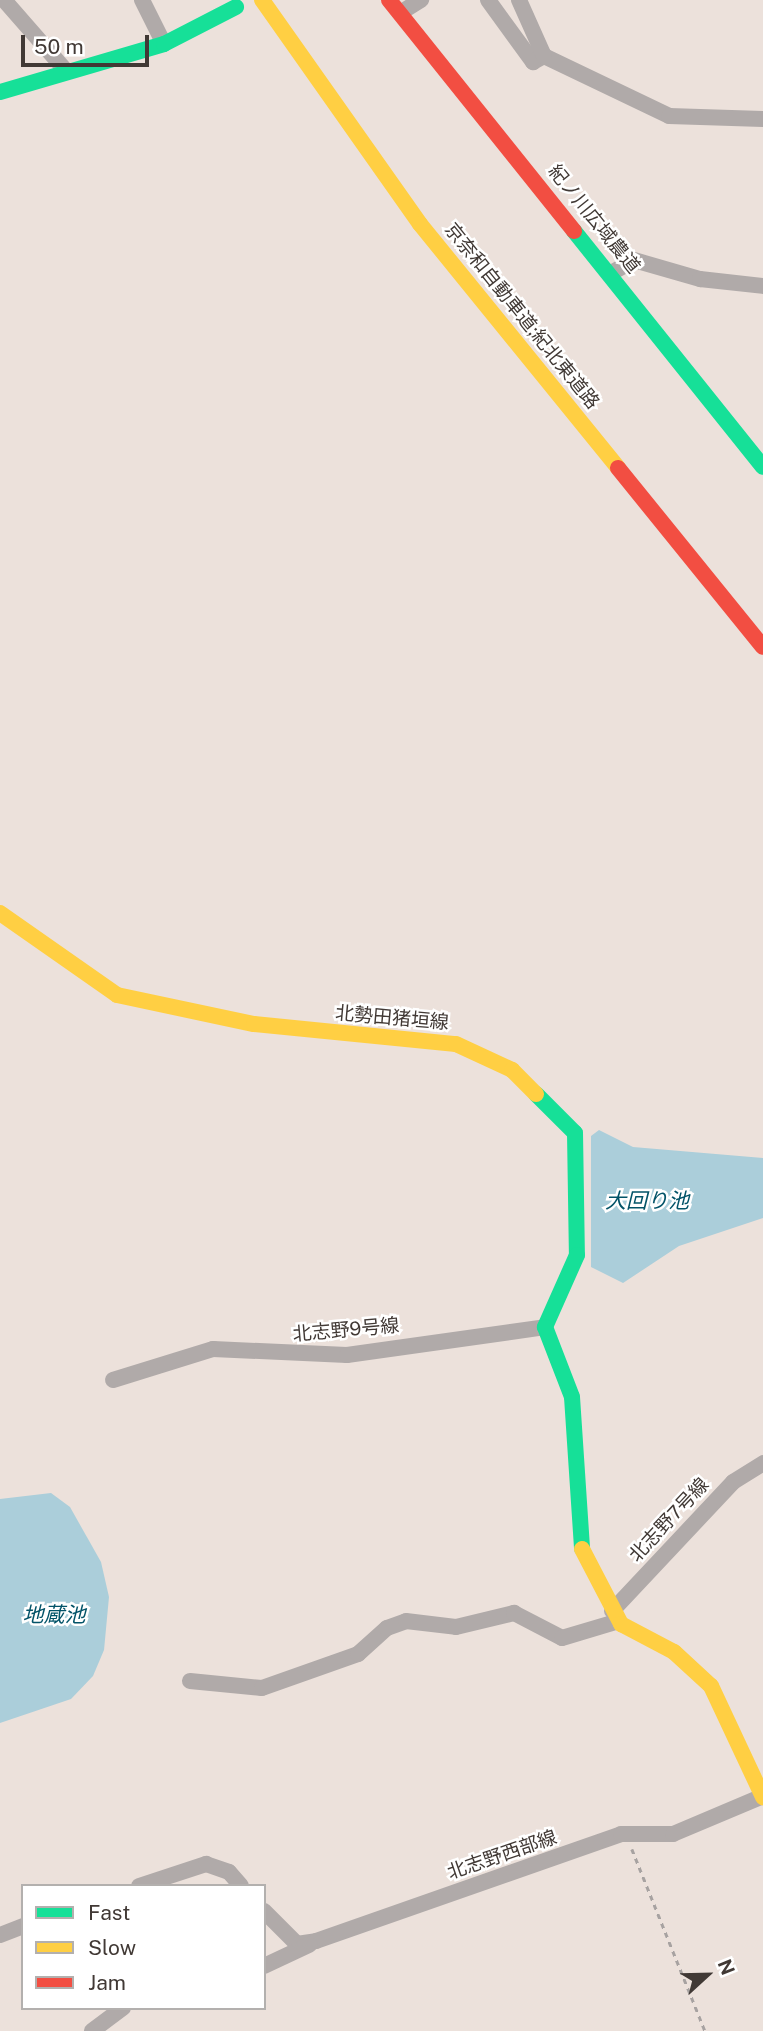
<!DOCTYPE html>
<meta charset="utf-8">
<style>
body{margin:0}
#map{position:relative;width:763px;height:2031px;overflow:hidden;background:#ece1db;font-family:"Public Sans","Noto Sans JP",sans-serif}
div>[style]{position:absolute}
.water>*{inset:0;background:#abceda}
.path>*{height:2.5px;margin-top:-1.25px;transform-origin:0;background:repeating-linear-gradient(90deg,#a7a2a1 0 5px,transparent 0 10px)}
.street>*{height:16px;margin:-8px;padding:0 8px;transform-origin:8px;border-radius:8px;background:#b0aaa9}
.fast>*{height:16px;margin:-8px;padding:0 8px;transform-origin:8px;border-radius:8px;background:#16e098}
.slow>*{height:16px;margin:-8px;padding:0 8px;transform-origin:8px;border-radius:8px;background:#ffcf43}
.jam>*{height:16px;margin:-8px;padding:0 8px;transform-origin:8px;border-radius:8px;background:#f24e42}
span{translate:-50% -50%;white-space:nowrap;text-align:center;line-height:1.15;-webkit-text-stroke:5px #fff;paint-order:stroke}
.street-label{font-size:19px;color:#413935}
.water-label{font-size:21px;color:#025368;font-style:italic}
.legend{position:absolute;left:21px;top:1884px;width:245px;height:126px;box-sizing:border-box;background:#fff;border:2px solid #b3b0ae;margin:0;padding:9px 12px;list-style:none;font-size:21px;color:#413935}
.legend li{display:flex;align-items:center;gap:14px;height:35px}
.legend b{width:35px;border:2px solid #b3b0ae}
.north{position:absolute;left:672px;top:1940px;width:70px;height:70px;-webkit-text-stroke:5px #fff;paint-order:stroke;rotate:68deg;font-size:19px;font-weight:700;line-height:28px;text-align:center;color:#413935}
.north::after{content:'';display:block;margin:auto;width:24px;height:32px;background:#413935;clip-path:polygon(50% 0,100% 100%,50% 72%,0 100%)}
.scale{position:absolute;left:21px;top:35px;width:128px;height:32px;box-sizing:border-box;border:4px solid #413935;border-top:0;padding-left:9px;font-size:21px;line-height:24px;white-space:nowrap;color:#413935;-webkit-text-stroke:5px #fff;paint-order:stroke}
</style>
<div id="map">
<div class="water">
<i style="clip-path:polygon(599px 1130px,633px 1147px,763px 1158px,763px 1218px,679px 1246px,623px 1283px,591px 1267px,591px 1136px)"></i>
<i style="clip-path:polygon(51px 1493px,70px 1507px,101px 1562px,109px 1597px,104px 1650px,93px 1676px,71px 1699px,0 1723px,0 1499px)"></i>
</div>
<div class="path">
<i style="left:632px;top:1849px;width:196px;rotate:68.1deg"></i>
</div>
<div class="street">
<i style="left:142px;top:0;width:49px;rotate:63.4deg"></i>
<i style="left:488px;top:0;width:77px;rotate:54deg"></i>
<i style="left:533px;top:62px;width:13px;rotate:-29deg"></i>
<i style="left:544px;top:56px;width:139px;rotate:25.6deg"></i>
<i style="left:669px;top:116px;width:94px;rotate:1.8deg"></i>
<i style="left:519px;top:0;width:61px;rotate:65.9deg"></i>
<i style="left:5px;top:1px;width:94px;rotate:48.9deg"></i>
<i style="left:400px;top:13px;width:25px;rotate:-32deg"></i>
<i style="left:611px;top:273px;width:26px;rotate:-29deg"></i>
<i style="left:634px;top:260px;width:69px;rotate:16.1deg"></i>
<i style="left:700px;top:279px;width:63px;rotate:6.3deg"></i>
<i style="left:113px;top:1380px;width:105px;rotate:-17.2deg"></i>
<i style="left:213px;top:1349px;width:134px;rotate:2.6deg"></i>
<i style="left:347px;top:1355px;width:200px;rotate:-8deg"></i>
<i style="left:612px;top:1611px;width:177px;rotate:-46.8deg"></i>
<i style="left:733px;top:1482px;width:36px;rotate:-32deg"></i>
<i style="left:190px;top:1681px;width:72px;rotate:5.6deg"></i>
<i style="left:262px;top:1688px;width:102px;rotate:-19.5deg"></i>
<i style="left:358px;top:1654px;width:39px;rotate:-42deg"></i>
<i style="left:387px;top:1628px;width:20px;rotate:-20deg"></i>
<i style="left:406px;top:1621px;width:50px;rotate:6.8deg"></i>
<i style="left:456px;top:1627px;width:60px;rotate:-13.6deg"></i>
<i style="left:514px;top:1613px;width:54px;rotate:27.5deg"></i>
<i style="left:562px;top:1638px;width:59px;rotate:-16.6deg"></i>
<i style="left:139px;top:1886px;width:71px;rotate:-18.2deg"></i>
<i style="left:206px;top:1864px;width:24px;rotate:19deg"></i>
<i style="left:229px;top:1872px;width:18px;rotate:49deg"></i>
<i style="left:264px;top:1911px;width:47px;rotate:45deg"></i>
<i style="left:297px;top:1944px;width:19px;rotate:-9deg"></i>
<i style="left:316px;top:1941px;width:323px;rotate:-19.3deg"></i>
<i style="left:621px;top:1834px;width:52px"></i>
<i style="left:673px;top:1834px;width:98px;rotate:-22.9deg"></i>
<i style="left:0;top:1935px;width:25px;rotate:-21deg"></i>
<i style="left:264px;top:1966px;width:50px;rotate:-25deg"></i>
<i style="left:92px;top:2031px;width:39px;rotate:-37deg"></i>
</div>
<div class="fast">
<i style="left:0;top:92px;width:171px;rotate:-16.3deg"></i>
<i style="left:164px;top:44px;width:81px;rotate:-27.2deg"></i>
<i style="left:574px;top:231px;width:302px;rotate:51.3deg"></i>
<i style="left:536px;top:1094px;width:55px;rotate:45deg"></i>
<i style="left:575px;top:1133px;width:122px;rotate:89.1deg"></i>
<i style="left:577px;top:1255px;width:79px;rotate:114deg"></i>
<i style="left:545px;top:1327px;width:75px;rotate:68.9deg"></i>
<i style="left:572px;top:1397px;width:152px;rotate:86.2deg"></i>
</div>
<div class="slow">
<i style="left:262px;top:0;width:274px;rotate:54.8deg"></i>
<i style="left:420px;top:224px;width:314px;rotate:50.9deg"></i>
<i style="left:0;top:913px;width:143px;rotate:35deg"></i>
<i style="left:117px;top:995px;width:140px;rotate:12deg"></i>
<i style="left:254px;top:1024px;width:203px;rotate:5.7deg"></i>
<i style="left:456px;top:1044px;width:62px;rotate:24.9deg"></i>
<i style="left:512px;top:1070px;width:34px;rotate:45deg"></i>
<i style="left:582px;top:1549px;width:85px;rotate:62.5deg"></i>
<i style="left:621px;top:1624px;width:60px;rotate:27.8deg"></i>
<i style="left:674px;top:1652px;width:50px;rotate:42.6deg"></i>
<i style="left:711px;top:1686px;width:123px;rotate:64.9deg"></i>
</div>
<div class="jam">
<i style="left:389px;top:0;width:296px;rotate:51.3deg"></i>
<i style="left:618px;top:468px;width:230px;rotate:51deg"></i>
</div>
<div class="street-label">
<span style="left:594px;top:219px;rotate:51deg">紀ノ川広域農道</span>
<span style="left:522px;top:316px;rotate:51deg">京奈和自動車道;紀北東道路</span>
<span style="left:392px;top:1018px;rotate:5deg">北勢田猪垣線</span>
<span style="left:346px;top:1330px;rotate:-5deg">北志野9号線</span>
<span style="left:669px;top:1520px;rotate:-47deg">北志野7号線</span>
<span style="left:502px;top:1855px;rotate:-19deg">北志野西部線</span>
</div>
<div class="water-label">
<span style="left:647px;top:1201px">大回り池</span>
<span style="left:54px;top:1615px">地蔵池</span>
</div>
<ul class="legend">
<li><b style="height:9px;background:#16e098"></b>Fast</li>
<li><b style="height:9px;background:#ffcf43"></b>Slow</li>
<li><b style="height:9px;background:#f24e42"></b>Jam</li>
</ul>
<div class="north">N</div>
<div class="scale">50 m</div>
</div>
